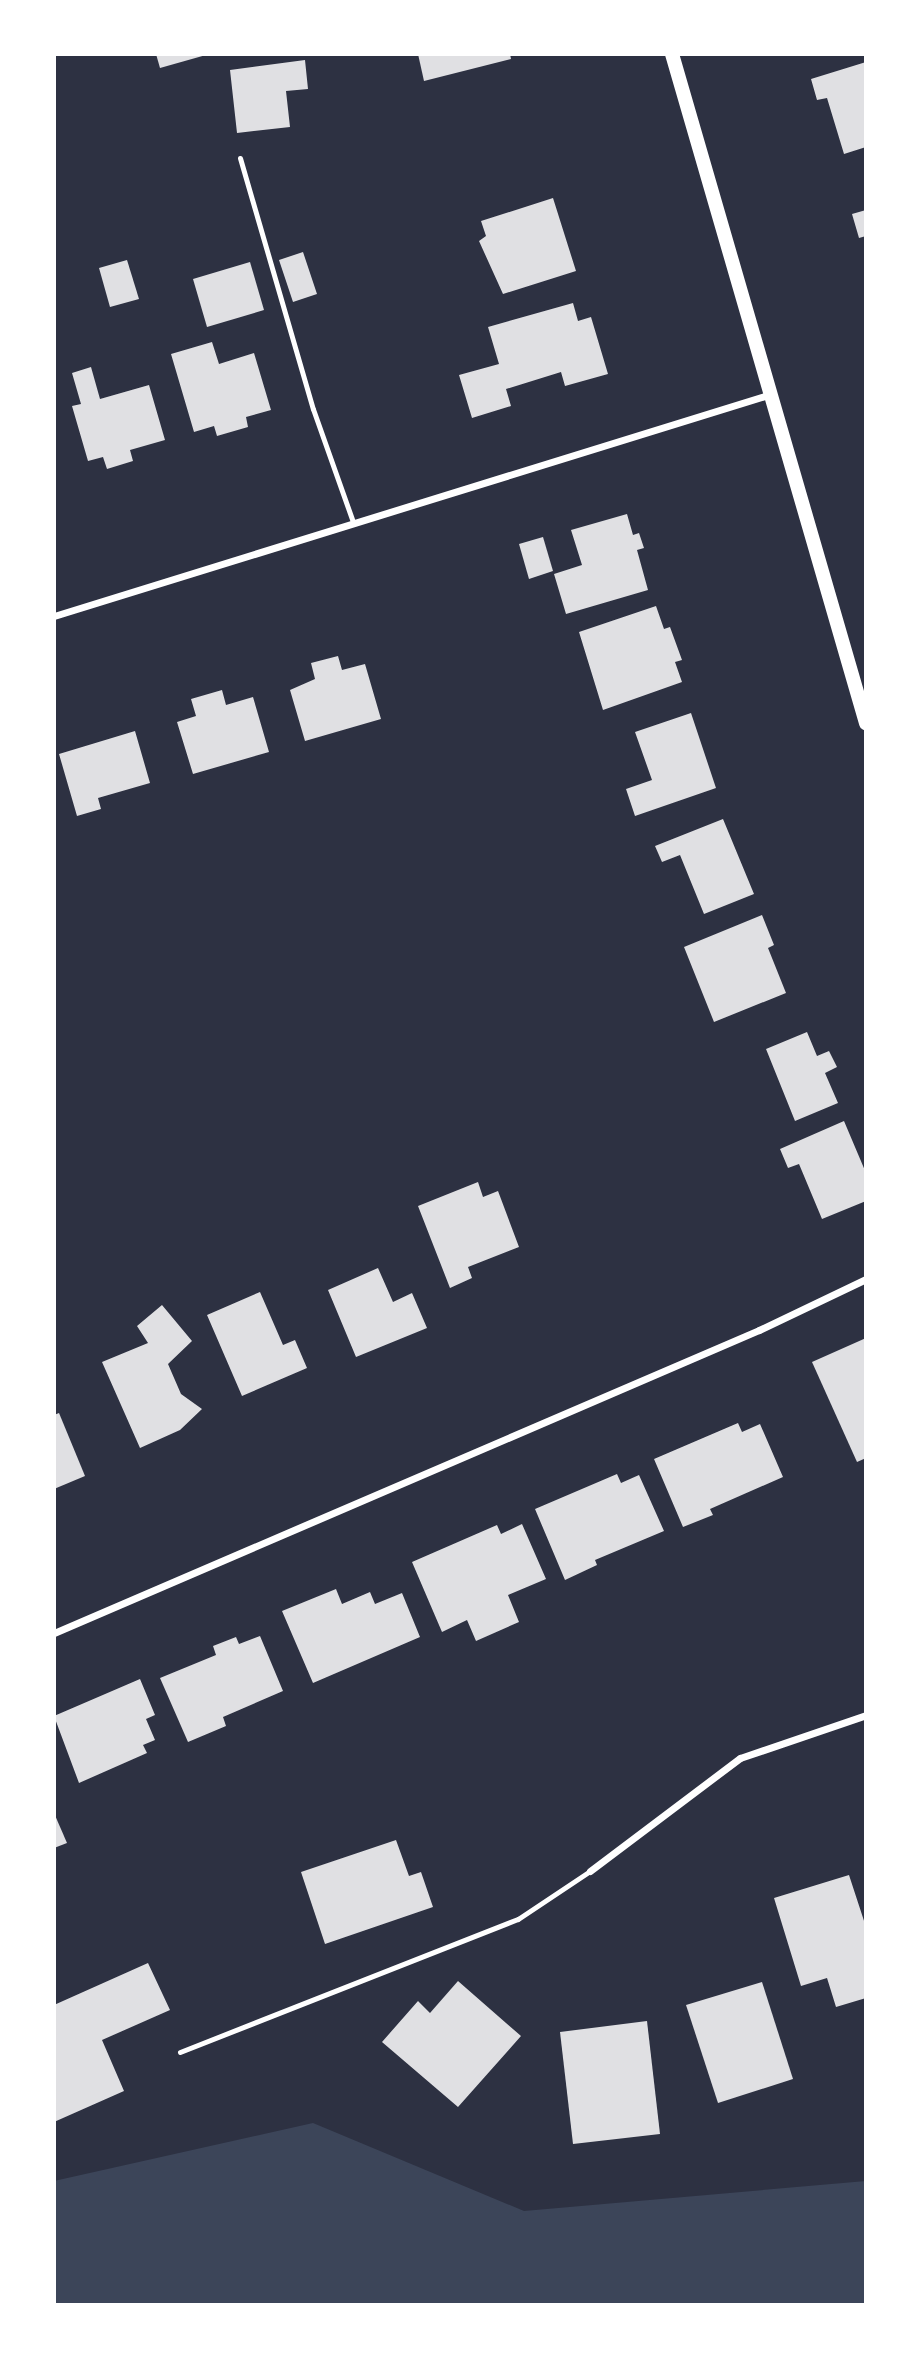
<!DOCTYPE html>
<style>
body{margin:0}
#map{position:relative;width:920px;height:2359px;overflow:hidden;background:#2d3142;font-family:Raleway,sans-serif}
div>[style]{position:absolute}
.green>*{inset:0;background:#3c4559}
.building>*{inset:0;background:#e0e0e3}
.service>*{height:5px;margin:-2.5px;padding:0 2.5px;transform-origin:2.5px;border-radius:2.5px;background:#fff}
.minor>*{height:7px;margin:-3.5px;padding:0 3.5px;transform-origin:3.5px;border-radius:3.5px;background:#fff}
.secondary>*{height:14px;margin:-7px;padding:0 7px;transform-origin:7px;border-radius:7px;background:#fff}
span{translate:-50% -50%;white-space:nowrap;text-align:center;line-height:1.15;-webkit-text-stroke:6px #fff;paint-order:stroke}
.frame{position:absolute;inset:0;border:56px solid #fff;pointer-events:none}
</style>
<div id="map">
<div class="green">
<i style="clip-path:polygon(313px 2123px,524px 2211px,866px 2181px,866px 2305px,54px 2305px,54px 2181px)"></i>
</div>
<div class="building">
<i style="clip-path:polygon(156px 54px,206px 54px,206px 55px,160px 68px)"></i>
<i style="clip-path:polygon(418px 54px,510px 54px,511px 59px,424px 81px)"></i>
<i style="clip-path:polygon(305px 60px,308px 89px,286px 91px,290px 127px,237px 133px,230px 70px)"></i>
<i style="clip-path:polygon(866px 62px,866px 147px,844px 154px,827px 98px,817px 100px,811px 79px)"></i>
<i style="clip-path:polygon(553px 198px,576px 271px,503px 294px,479px 241px,486px 236px,481px 221px)"></i>
<i style="clip-path:polygon(866px 210px,866px 236px,859px 238px,852px 214px)"></i>
<i style="clip-path:polygon(303px 252px,317px 294px,293px 302px,279px 260px)"></i>
<i style="clip-path:polygon(127px 260px,139px 299px,110px 307px,99px 268px)"></i>
<i style="clip-path:polygon(250px 262px,264px 310px,207px 327px,193px 279px)"></i>
<i style="clip-path:polygon(573px 303px,578px 321px,591px 317px,608px 374px,565px 386px,561px 372px,506px 389px,511px 406px,472px 418px,459px 375px,499px 364px,488px 327px)"></i>
<i style="clip-path:polygon(212px 342px,219px 364px,254px 353px,271px 410px,246px 417px,248px 427px,217px 436px,214px 426px,194px 432px,171px 354px)"></i>
<i style="clip-path:polygon(91px 367px,100px 399px,149px 385px,165px 440px,130px 450px,133px 461px,107px 469px,103px 457px,88px 461px,72px 406px,81px 404px,72px 373px)"></i>
<i style="clip-path:polygon(627px 514px,633px 535px,639px 533px,644px 548px,637px 550px,648px 590px,566px 614px,554px 574px,582px 565px,571px 530px)"></i>
<i style="clip-path:polygon(543px 537px,553px 571px,529px 579px,519px 544px)"></i>
<i style="clip-path:polygon(656px 606px,664px 629px,670px 627px,682px 660px,675px 662px,682px 682px,603px 710px,579px 632px)"></i>
<i style="clip-path:polygon(338px 656px,342px 670px,365px 664px,381px 719px,305px 741px,290px 690px,315px 679px,311px 663px)"></i>
<i style="clip-path:polygon(222px 690px,226px 705px,253px 697px,269px 752px,193px 774px,177px 722px,196px 716px,191px 699px)"></i>
<i style="clip-path:polygon(691px 713px,716px 788px,635px 816px,626px 789px,652px 780px,635px 732px)"></i>
<i style="clip-path:polygon(135px 731px,150px 783px,98px 798px,101px 809px,77px 816px,59px 754px)"></i>
<i style="clip-path:polygon(723px 819px,754px 894px,704px 914px,680px 855px,662px 862px,655px 846px)"></i>
<i style="clip-path:polygon(762px 915px,774px 945px,768px 948px,786px 993px,714px 1022px,684px 947px)"></i>
<i style="clip-path:polygon(807px 1032px,817px 1056px,829px 1051px,837px 1067px,825px 1073px,838px 1103px,795px 1121px,766px 1049px)"></i>
<i style="clip-path:polygon(844px 1121px,866px 1173px,866px 1201px,822px 1219px,799px 1164px,788px 1168px,780px 1149px)"></i>
<i style="clip-path:polygon(478px 1182px,483px 1197px,498px 1191px,519px 1247px,468px 1267px,472px 1278px,450px 1288px,418px 1206px)"></i>
<i style="clip-path:polygon(378px 1268px,393px 1302px,412px 1293px,427px 1328px,356px 1357px,328px 1290px)"></i>
<i style="clip-path:polygon(260px 1292px,283px 1345px,295px 1340px,307px 1368px,242px 1396px,207px 1315px)"></i>
<i style="clip-path:polygon(162px 1305px,192px 1341px,168px 1364px,181px 1394px,202px 1409px,180px 1430px,140px 1448px,102px 1362px,148px 1343px,137px 1326px)"></i>
<i style="clip-path:polygon(866px 1338px,866px 1458px,857px 1462px,812px 1362px)"></i>
<i style="clip-path:polygon(59px 1413px,85px 1476px,54px 1489px,54px 1415px)"></i>
<i style="clip-path:polygon(738px 1423px,742px 1432px,760px 1424px,783px 1477px,710px 1509px,713px 1515px,683px 1527px,654px 1459px)"></i>
<i style="clip-path:polygon(617px 1474px,621px 1483px,639px 1475px,664px 1531px,595px 1560px,597px 1565px,565px 1580px,535px 1509px)"></i>
<i style="clip-path:polygon(522px 1524px,546px 1579px,508px 1595px,519px 1622px,476px 1641px,467px 1620px,442px 1632px,412px 1562px,497px 1525px,501px 1534px)"></i>
<i style="clip-path:polygon(336px 1589px,342px 1604px,370px 1592px,375px 1604px,402px 1593px,420px 1637px,313px 1683px,282px 1611px)"></i>
<i style="clip-path:polygon(260px 1636px,283px 1691px,223px 1717px,226px 1726px,188px 1742px,160px 1678px,216px 1655px,213px 1646px,236px 1637px,239px 1644px)"></i>
<i style="clip-path:polygon(140px 1679px,155px 1715px,146px 1719px,155px 1740px,143px 1745px,147px 1753px,79px 1783px,54px 1716px)"></i>
<i style="clip-path:polygon(54px 1813px,67px 1843px,54px 1848px)"></i>
<i style="clip-path:polygon(396px 1840px,409px 1876px,421px 1872px,433px 1907px,325px 1944px,301px 1872px)"></i>
<i style="clip-path:polygon(849px 1875px,866px 1927px,866px 1998px,836px 2007px,827px 1978px,801px 1986px,774px 1898px)"></i>
<i style="clip-path:polygon(148px 1963px,170px 2010px,102px 2040px,124px 2091px,54px 2122px,54px 2005px)"></i>
<i style="clip-path:polygon(458px 1981px,521px 2036px,458px 2107px,382px 2042px,418px 2001px,430px 2013px)"></i>
<i style="clip-path:polygon(762px 1982px,793px 2079px,718px 2103px,686px 2005px)"></i>
<i style="clip-path:polygon(647px 2021px,660px 2134px,573px 2144px,560px 2032px)"></i>
</div>
<div class="service">
<i style="left:240px;top:158px;width:261px;rotate:73.8deg"></i>
<i style="left:313px;top:409px;width:120px;rotate:70.5deg"></i>
<i style="left:180px;top:2052px;width:363px;rotate:-21.5deg"></i>
<i style="left:518px;top:1919px;width:87px;rotate:-33.7deg"></i>
</div>
<div class="minor">
<i style="left:54px;top:616px;width:747px;rotate:-17.2deg"></i>
<i style="left:54px;top:1633px;width:767px;rotate:-23.26deg"></i>
<i style="left:759px;top:1330px;width:119px;rotate:-25.5deg"></i>
<i style="left:590px;top:1871px;width:188px;rotate:-37deg"></i>
<i style="left:740px;top:1758px;width:133px;rotate:-18.8deg"></i>
</div>
<div class="secondary">
<i style="left:672px;top:54px;width:697px;rotate:73.83deg"></i>
</div>
<div class="frame"></div>
</div>
